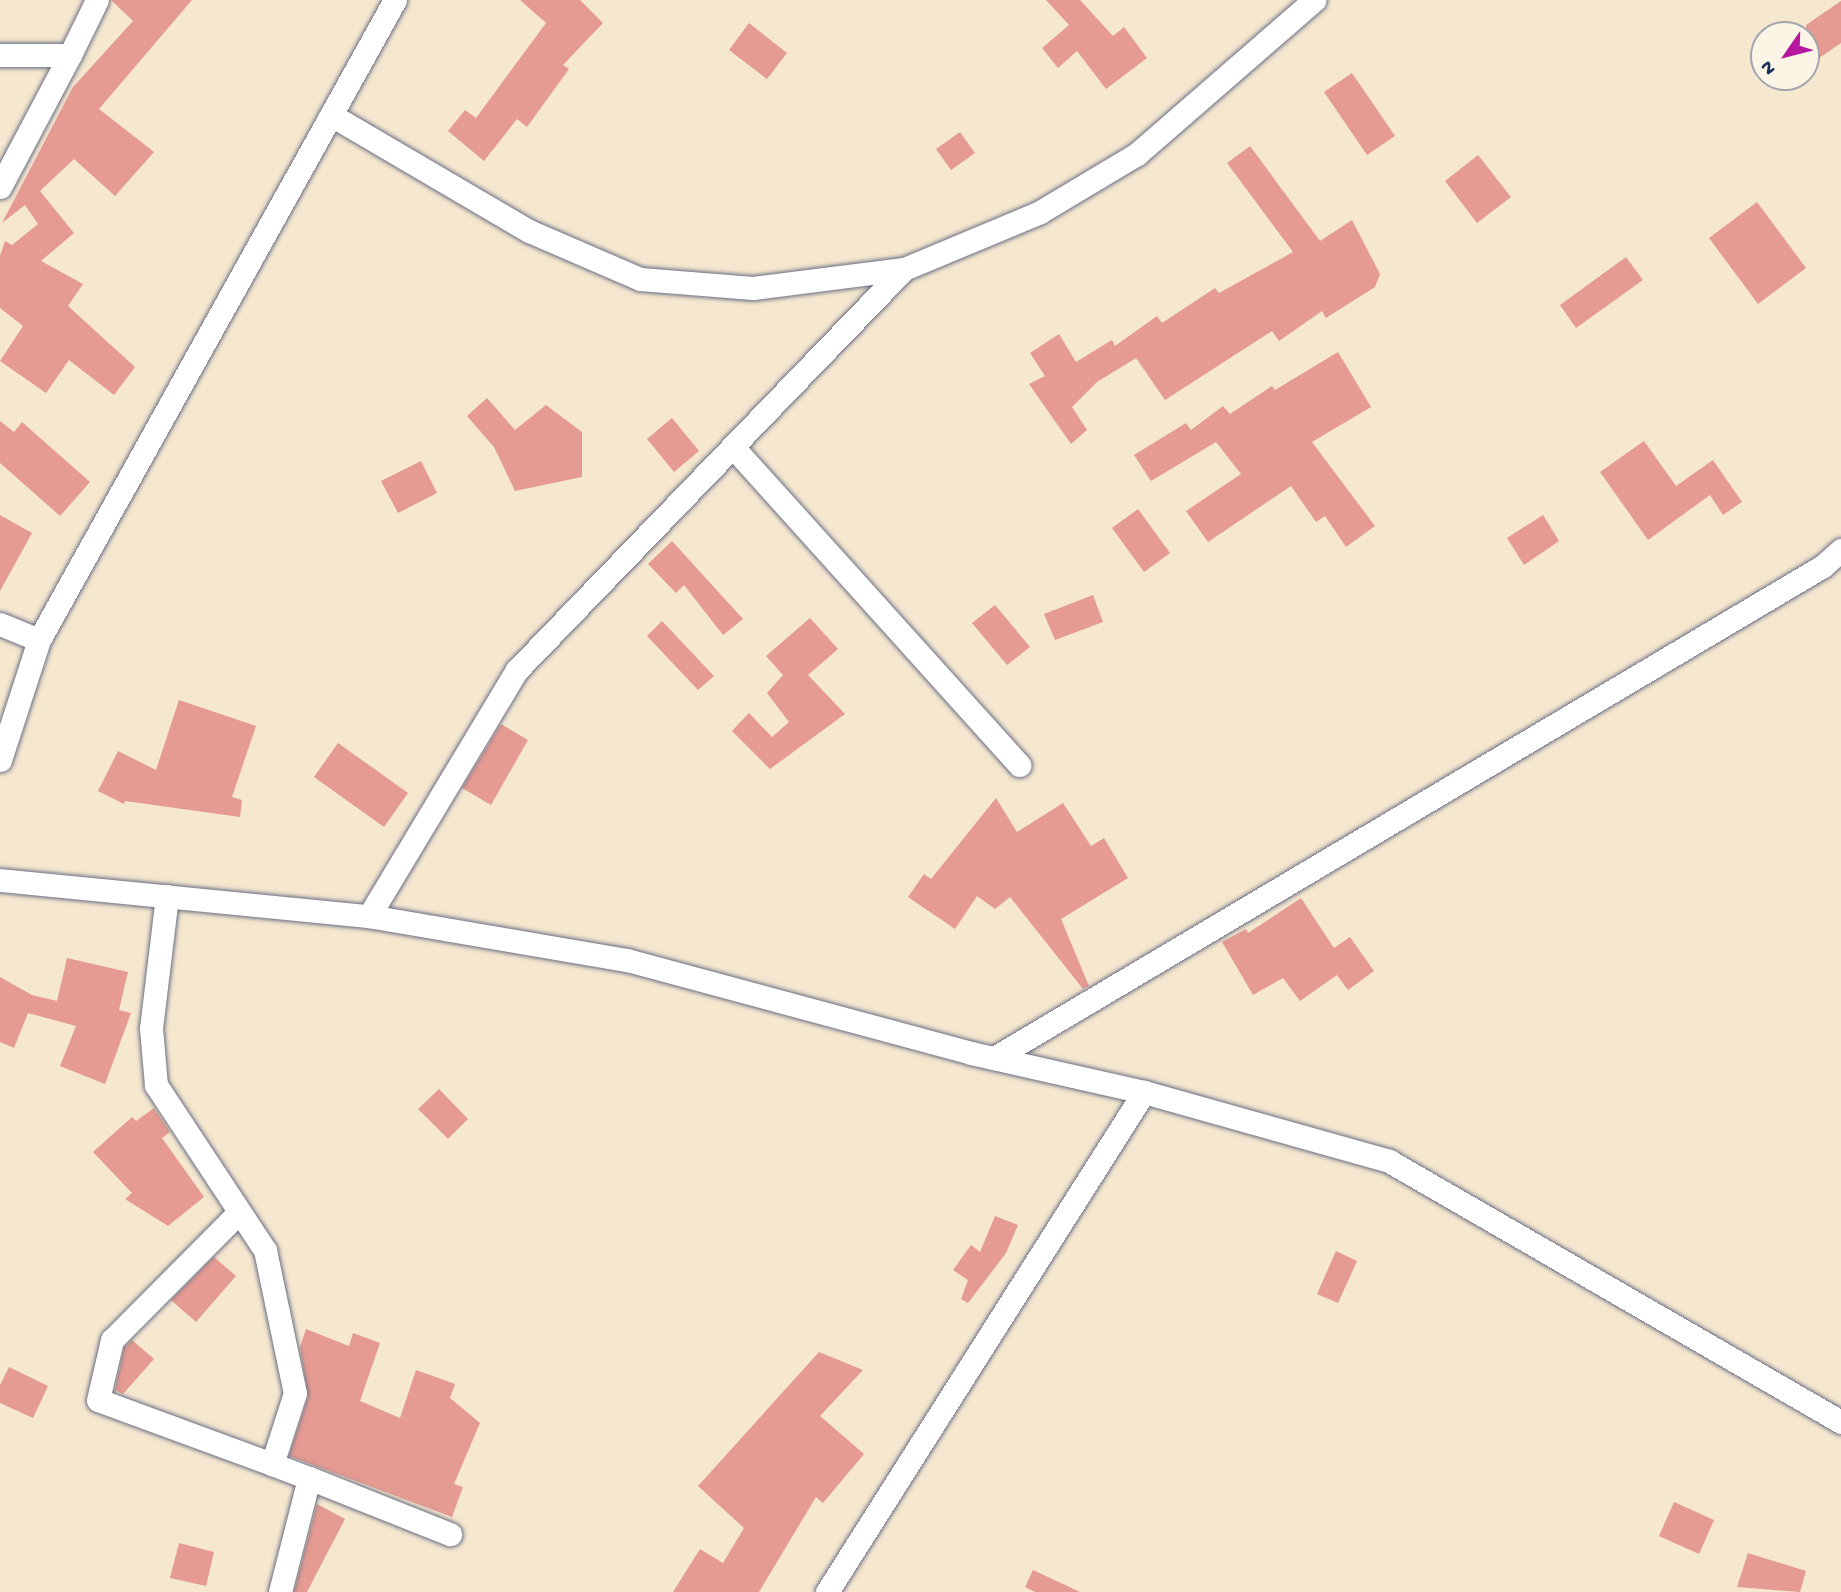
<!DOCTYPE html>
<style>
body{margin:0}
#map{position:relative;width:1841px;height:1592px;overflow:hidden;background:#f6e7cf;font-family:"Gochi Hand",sans-serif}
div>[style]{position:absolute}
.building>*{inset:0;background:#e59b92}
.roads{filter:drop-shadow(0 0 2px #686f86) drop-shadow(0 0 2px #686f86)}
.street>*{height:23px;margin:-11.5px;padding:0 11.5px;transform-origin:11.5px;border-radius:11.5px;background:#fff}
span{translate:-50% -50%;white-space:nowrap;text-align:center;line-height:1.15;-webkit-text-stroke:7px #fcf5e5;paint-order:stroke}
.north{position:absolute;left:1750px;top:21px;width:70px;height:70px;box-sizing:border-box;background:#fcf5e5;border:2px solid #a2a6af;border-radius:50%;rotate:235deg;font-size:19px;font-weight:700;line-height:28px;text-align:center;color:#1b2f5e}
.north::after{content:'';display:block;margin:auto;width:24px;height:32px;background:#b5179e;clip-path:polygon(50% 0,100% 100%,50% 72%,0 100%)}
</style>
<div id="map">
<div class="building">
<i style="clip-path:polygon(111px 0,192px 0,99px 109px,154px 152px,115px 196px,74px 159px,40px 191px,74px 233px,41px 261px,83px 284px,68px 306px,135px 367px,114px 395px,69px 360px,46px 393px,0 361px,23px 326px,0 308px,0 256px,5px 241px,12px 245px,38px 224px,25px 205px,2px 223px,73px 87px,133px 21px)"></i>
<i style="clip-path:polygon(520px 0,580px 0,603px 23px,563px 65px,569px 69px,527px 127px,517px 119px,484px 161px,448px 131px,465px 110px,476px 118px,546px 23px)"></i>
<i style="clip-path:polygon(1046px 0,1080px 0,1113px 36px,1124px 27px,1147px 58px,1106px 89px,1077px 51px,1058px 68px,1042px 48px,1069px 25px)"></i>
<i style="clip-path:polygon(1841px 1px,1841px 43px,1806px 67px,1806px 25px)"></i>
<i style="clip-path:polygon(749px 23px,787px 53px,767px 79px,729px 50px)"></i>
<i style="clip-path:polygon(1352px 73px,1395px 136px,1367px 155px,1324px 92px)"></i>
<i style="clip-path:polygon(960px 132px,975px 153px,951px 170px,936px 149px)"></i>
<i style="clip-path:polygon(1250px 146px,1320px 241px,1352px 220px,1380px 274px,1375px 287px,1326px 318px,1322px 311px,1279px 341px,1272px 331px,1165px 400px,1136px 358px,1097px 382px,1072px 407px,1087px 430px,1071px 444px,1029px 384px,1045px 376px,1030px 353px,1059px 334px,1076px 362px,1112px 340px,1115px 346px,1157px 316px,1162px 323px,1215px 288px,1219px 293px,1293px 252px,1227px 163px)"></i>
<i style="clip-path:polygon(1478px 155px,1511px 197px,1477px 223px,1445px 181px)"></i>
<i style="clip-path:polygon(1757px 202px,1806px 268px,1758px 304px,1709px 238px)"></i>
<i style="clip-path:polygon(1626px 257px,1643px 280px,1576px 328px,1560px 305px)"></i>
<i style="clip-path:polygon(1338px 352px,1371px 407px,1312px 442px,1375px 526px,1346px 547px,1325px 516px,1316px 522px,1291px 486px,1208px 542px,1186px 511px,1241px 474px,1216px 442px,1151px 481px,1134px 455px,1186px 423px,1191px 430px,1223px 406px,1230px 414px,1272px 386px,1275px 390px)"></i>
<i style="clip-path:polygon(487px 398px,515px 430px,546px 405px,582px 432px,582px 477px,515px 491px,494px 447px,467px 416px)"></i>
<i style="clip-path:polygon(672px 418px,699px 451px,674px 472px,647px 439px)"></i>
<i style="clip-path:polygon(0 421px,14px 432px,22px 422px,90px 482px,60px 516px,0 463px)"></i>
<i style="clip-path:polygon(1644px 441px,1676px 486px,1713px 460px,1742px 502px,1723px 515px,1710px 495px,1648px 540px,1600px 472px)"></i>
<i style="clip-path:polygon(421px 461px,437px 493px,398px 513px,381px 481px)"></i>
<i style="clip-path:polygon(1138px 509px,1170px 553px,1144px 572px,1112px 528px)"></i>
<i style="clip-path:polygon(0 515px,32px 533px,0 591px)"></i>
<i style="clip-path:polygon(1543px 515px,1559px 541px,1524px 565px,1507px 538px)"></i>
<i style="clip-path:polygon(672px 541px,743px 619px,723px 635px,684px 585px,676px 593px,648px 564px)"></i>
<i style="clip-path:polygon(1093px 595px,1103px 622px,1055px 640px,1044px 614px)"></i>
<i style="clip-path:polygon(995px 605px,1030px 647px,1007px 665px,972px 623px)"></i>
<i style="clip-path:polygon(810px 618px,838px 649px,808px 675px,845px 714px,770px 769px,732px 731px,749px 713px,772px 737px,789px 722px,767px 693px,783px 675px,766px 656px)"></i>
<i style="clip-path:polygon(662px 621px,714px 676px,698px 690px,647px 636px)"></i>
<i style="clip-path:polygon(179px 700px,256px 726px,232px 797px,242px 800px,240px 817px,125px 801px,124px 804px,98px 791px,118px 751px,156px 770px)"></i>
<i style="clip-path:polygon(501px 724px,528px 740px,491px 805px,462px 788px)"></i>
<i style="clip-path:polygon(338px 743px,408px 793px,384px 827px,314px 777px)"></i>
<i style="clip-path:polygon(996px 798px,1017px 832px,1063px 803px,1091px 846px,1104px 838px,1128px 878px,1061px 919px,1089px 986px,1083px 989px,1010px 897px,995px 909px,977px 896px,955px 929px,908px 897px,924px 874px,931px 879px)"></i>
<i style="clip-path:polygon(1301px 898px,1334px 948px,1350px 937px,1374px 971px,1348px 990px,1337px 975px,1300px 1001px,1283px 978px,1253px 995px,1222px 942px,1246px 929px,1248px 933px)"></i>
<i style="clip-path:polygon(67px 958px,128px 972px,119px 1010px,131px 1013px,105px 1084px,60px 1066px,76px 1026px,28px 1013px,14px 1048px,0 1042px,0 977px,32px 995px,57px 1001px)"></i>
<i style="clip-path:polygon(439px 1089px,468px 1119px,448px 1139px,418px 1109px)"></i>
<i style="clip-path:polygon(154px 1108px,170px 1132px,162px 1138px,204px 1197px,168px 1226px,125px 1199px,132px 1193px,93px 1152px,132px 1117px,136px 1121px)"></i>
<i style="clip-path:polygon(995px 1216px,1018px 1225px,1006px 1253px,968px 1303px,961px 1299px,968px 1280px,953px 1270px,971px 1245px,980px 1252px)"></i>
<i style="clip-path:polygon(1336px 1251px,1357px 1261px,1338px 1303px,1317px 1294px)"></i>
<i style="clip-path:polygon(214px 1257px,236px 1276px,196px 1322px,171px 1300px)"></i>
<i style="clip-path:polygon(306px 1329px,349px 1346px,353px 1333px,380px 1343px,360px 1401px,400px 1418px,416px 1370px,455px 1384px,450px 1398px,480px 1423px,454px 1484px,463px 1487px,452px 1517px,289px 1456px,308px 1397px,300px 1347px)"></i>
<i style="clip-path:polygon(132px 1340px,154px 1359px,123px 1394px,115px 1390px,124px 1348px)"></i>
<i style="clip-path:polygon(819px 1352px,863px 1370px,820px 1416px,864px 1454px,823px 1503px,816px 1497px,759px 1592px,673px 1592px,700px 1549px,723px 1563px,744px 1528px,698px 1486px)"></i>
<i style="clip-path:polygon(9px 1367px,48px 1386px,33px 1418px,0 1403px,0 1385px)"></i>
<i style="clip-path:polygon(1674px 1502px,1714px 1520px,1699px 1554px,1659px 1536px)"></i>
<i style="clip-path:polygon(317px 1504px,345px 1519px,307px 1592px,294px 1592px)"></i>
<i style="clip-path:polygon(179px 1543px,214px 1552px,206px 1586px,170px 1578px)"></i>
<i style="clip-path:polygon(1748px 1553px,1806px 1571px,1800px 1592px,1737px 1587px)"></i>
<i style="clip-path:polygon(1033px 1570px,1080px 1592px,1035px 1592px,1025px 1587px)"></i>
</div>
<div class="roads">
<div class="street">
<i style="left:0;top:55px;width:70px"></i>
<i style="left:70px;top:55px;width:61px;rotate:-63.9deg"></i>
<i style="left:331px;top:115px;width:229px;rotate:30.4deg"></i>
<i style="left:529px;top:231px;width:121px;rotate:23.4deg"></i>
<i style="left:640px;top:279px;width:113px;rotate:4.6deg"></i>
<i style="left:753px;top:288px;width:152px;rotate:-7.2deg"></i>
<i style="left:904px;top:269px;width:147px;rotate:-22.7deg"></i>
<i style="left:1040px;top:212px;width:113px;rotate:-30.9deg"></i>
<i style="left:1137px;top:154px;width:235px;rotate:-41deg"></i>
<i style="left:0;top:187px;width:149px;rotate:-62.1deg"></i>
<i style="left:733px;top:447px;width:428px;rotate:48deg"></i>
<i style="left:0;top:624px;width:42px;rotate:22.3deg"></i>
<i style="left:39px;top:640px;width:732px;rotate:-60.92deg"></i>
<i style="left:0;top:760px;width:126px;rotate:-72deg"></i>
<i style="left:0;top:880px;width:371px;rotate:5.6deg"></i>
<i style="left:369px;top:916px;width:262px;rotate:9.7deg"></i>
<i style="left:627px;top:960px;width:356px;rotate:15.1deg"></i>
<i style="left:971px;top:1053px;width:177px;rotate:12.7deg"></i>
<i style="left:1144px;top:1092px;width:255px;rotate:15.7deg"></i>
<i style="left:1389px;top:1161px;width:522px;rotate:30deg"></i>
<i style="left:167px;top:896px;width:133px;rotate:96.9deg"></i>
<i style="left:151px;top:1028px;width:57px;rotate:85deg"></i>
<i style="left:156px;top:1085px;width:198px;rotate:56.6deg"></i>
<i style="left:265px;top:1250px;width:146px;rotate:78.2deg"></i>
<i style="left:295px;top:1393px;width:75px;rotate:107.9deg"></i>
<i style="left:272px;top:1464px;width:185px;rotate:-159.8deg"></i>
<i style="left:98px;top:1400px;width:62px;rotate:-76.9deg"></i>
<i style="left:112px;top:1340px;width:180px;rotate:-45.2deg"></i>
<i style="left:369px;top:916px;width:287px;rotate:-59deg"></i>
<i style="left:517px;top:670px;width:557px;rotate:-46.02deg"></i>
<i style="left:994px;top:1058px;width:964px;rotate:-30.69deg"></i>
<i style="left:1823px;top:566px;width:24px;rotate:-42deg"></i>
<i style="left:272px;top:1464px;width:40px;rotate:21deg"></i>
<i style="left:309px;top:1478px;width:118px;rotate:104.3deg"></i>
<i style="left:309px;top:1478px;width:152px;rotate:21.7deg"></i>
<i style="left:827px;top:1592px;width:592px;rotate:-57.63deg"></i>
</div>
</div>
<div class="north">N</div>
</div>
